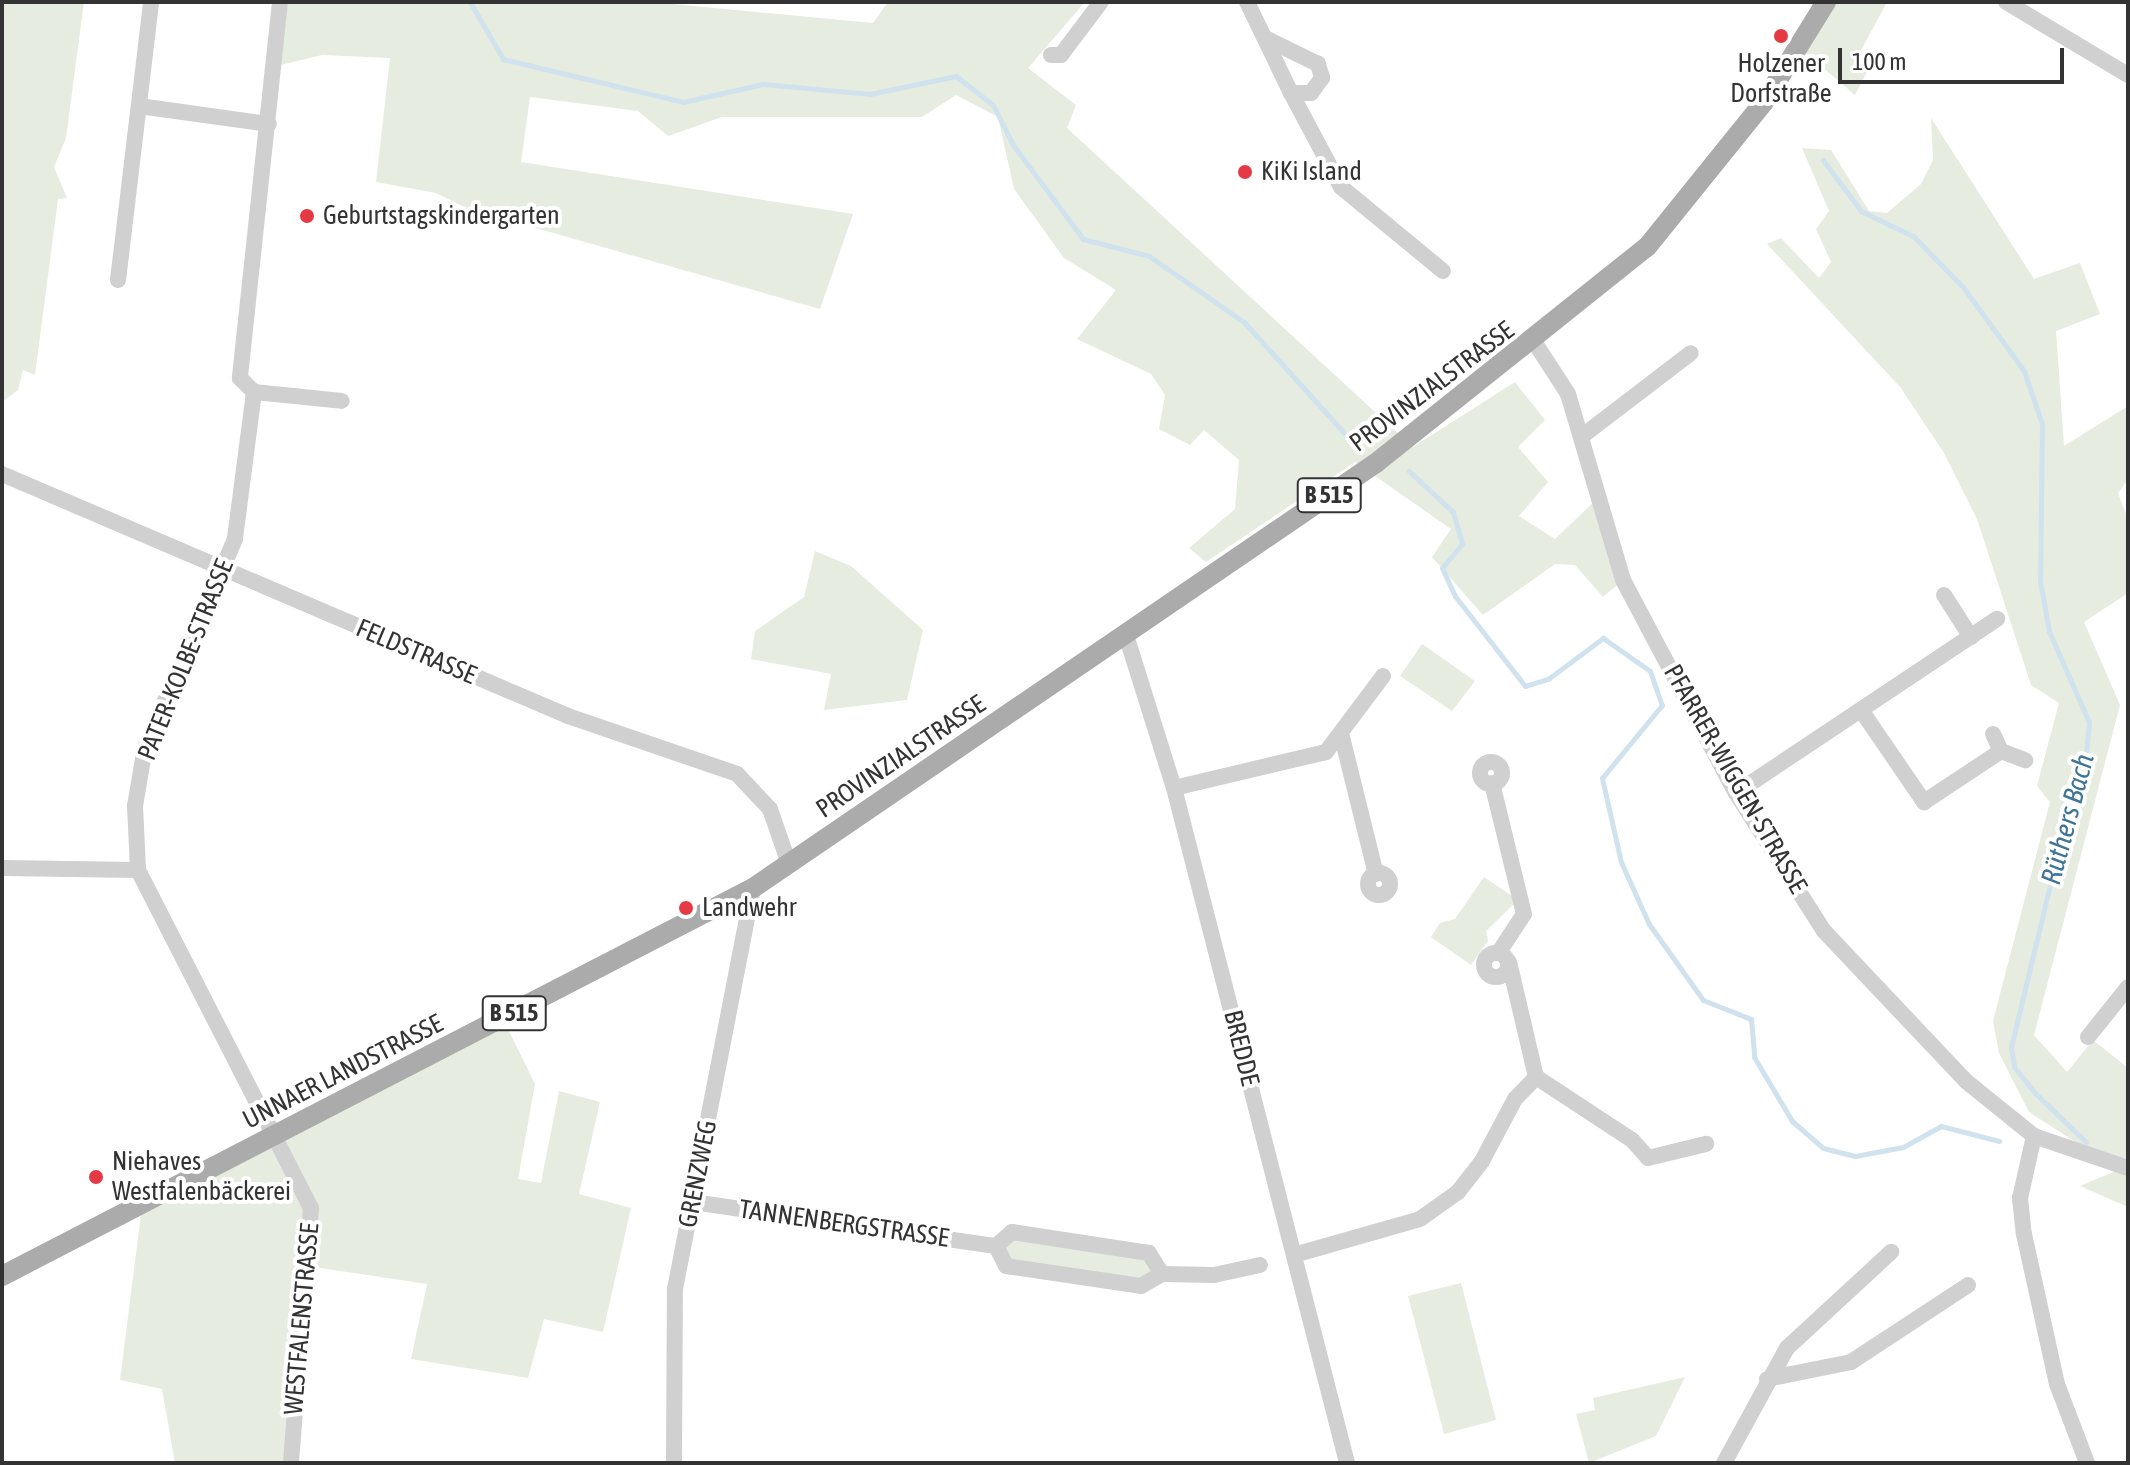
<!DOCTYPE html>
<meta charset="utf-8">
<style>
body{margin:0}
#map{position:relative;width:2130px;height:1465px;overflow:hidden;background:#fff;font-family:"Asap Condensed",sans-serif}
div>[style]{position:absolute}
.green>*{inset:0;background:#e6ecdf}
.stream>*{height:5px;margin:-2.5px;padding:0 2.5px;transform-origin:2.5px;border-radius:2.5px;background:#cfe2ee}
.minor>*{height:16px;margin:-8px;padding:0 8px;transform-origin:8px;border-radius:8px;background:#d0d0d0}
.minor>.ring{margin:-8px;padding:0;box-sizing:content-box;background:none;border:16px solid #d0d0d0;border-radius:50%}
.major>*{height:20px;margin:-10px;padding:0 10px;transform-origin:10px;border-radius:10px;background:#ababab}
.dots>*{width:22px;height:22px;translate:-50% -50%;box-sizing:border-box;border:4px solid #fff;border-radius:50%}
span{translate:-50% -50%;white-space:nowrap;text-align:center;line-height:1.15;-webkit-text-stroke:8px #fff;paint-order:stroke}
.shield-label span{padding:2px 6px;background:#fff;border:2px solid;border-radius:6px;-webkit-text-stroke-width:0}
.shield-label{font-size:24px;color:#333;font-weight:700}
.poi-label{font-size:26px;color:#333}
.left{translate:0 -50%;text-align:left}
.street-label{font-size:26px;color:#333}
.water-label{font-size:28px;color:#3f7597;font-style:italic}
.frame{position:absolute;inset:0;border:4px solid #333;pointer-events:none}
.scale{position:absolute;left:1838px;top:48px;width:226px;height:36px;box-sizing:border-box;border:4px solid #333;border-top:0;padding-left:10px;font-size:24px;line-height:28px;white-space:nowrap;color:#333;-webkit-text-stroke:6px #fff;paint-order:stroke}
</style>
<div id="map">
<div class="green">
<i style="clip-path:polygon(2px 2px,84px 2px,66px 138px,54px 167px,67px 198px,58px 199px,35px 375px,23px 370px,18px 390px,2px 402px)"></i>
<i style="clip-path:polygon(280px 2px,651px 2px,873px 23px,888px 2px,1085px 2px,1028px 68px,1076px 105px,1067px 128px,1413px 447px,1515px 382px,1545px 420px,1518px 447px,1548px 482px,1519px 516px,1555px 539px,1596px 500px,1623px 580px,1603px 597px,1575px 565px,1555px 564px,1483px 615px,1432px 557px,1451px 529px,1355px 462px,1206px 562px,1189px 548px,1235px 509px,1239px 460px,1204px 430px,1190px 445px,1159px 429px,1165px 395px,1151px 374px,1077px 339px,1116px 290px,1064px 258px,1014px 189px,998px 117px,956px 95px,922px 117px,722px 117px,668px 136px,638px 111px,530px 97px,521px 162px,853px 214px,820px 309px,466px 208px,436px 193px,376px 182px,390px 58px,322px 55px,276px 66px)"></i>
<i style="clip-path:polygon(1826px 2px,1887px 2px,1858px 56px,1871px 64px,1855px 95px,1801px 49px)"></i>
<i style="clip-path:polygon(1931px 118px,2034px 279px,2080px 263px,2100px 314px,2056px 331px,2064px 446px,2128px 406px,2128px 479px,2118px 493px,2128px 519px,2128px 593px,2084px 622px,2120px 705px,2034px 1035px,2067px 1072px,2093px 1040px,2128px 1068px,2128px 1159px,2088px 1150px,2029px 1112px,1999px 1053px,1993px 1021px,2050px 802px,2037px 786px,2059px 703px,2031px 685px,1977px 519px,1944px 453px,1900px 387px,1767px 244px,1781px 238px,1819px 278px,1831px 262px,1816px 229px,1829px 211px,1802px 148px,1831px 150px,1869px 211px,1887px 213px,1921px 184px,1933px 160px)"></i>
<i style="clip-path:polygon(815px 551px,851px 566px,923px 630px,907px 700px,824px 710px,831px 674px,751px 659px,755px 631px,804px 597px)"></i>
<i style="clip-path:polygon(1422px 644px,1475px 681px,1452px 711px,1400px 676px)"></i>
<i style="clip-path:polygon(1484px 877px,1518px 900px,1486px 931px,1488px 941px,1471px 965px,1431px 937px,1440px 923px,1455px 919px)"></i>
<i style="clip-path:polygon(503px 1019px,535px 1084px,518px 1179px,541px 1183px,559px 1091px,600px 1102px,579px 1194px,631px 1208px,603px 1332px,544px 1319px,528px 1378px,411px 1359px,427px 1284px,307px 1266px,291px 1463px,175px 1463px,162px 1389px,120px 1380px,142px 1206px)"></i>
<i style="clip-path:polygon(2128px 1167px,2128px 1207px,2080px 1186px,2125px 1167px)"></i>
<i style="clip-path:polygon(1014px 1235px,1147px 1256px,1158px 1273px,1140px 1283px,1008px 1263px,1000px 1247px)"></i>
<i style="clip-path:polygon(1461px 1283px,1496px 1420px,1444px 1434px,1408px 1296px)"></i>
<i style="clip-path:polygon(1685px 1377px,1656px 1436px,1589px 1463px,1576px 1414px,1595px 1410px,1593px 1398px)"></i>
</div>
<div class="stream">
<i style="left:470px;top:2px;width:66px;rotate:59.9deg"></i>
<i style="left:503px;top:59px;width:185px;rotate:13.4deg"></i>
<i style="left:683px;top:102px;width:82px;rotate:-12.7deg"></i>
<i style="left:763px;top:84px;width:107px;rotate:5.3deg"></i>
<i style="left:870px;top:94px;width:88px;rotate:-11.8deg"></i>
<i style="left:956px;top:76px;width:47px;rotate:38.1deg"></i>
<i style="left:993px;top:105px;width:45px;rotate:63.4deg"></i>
<i style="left:1013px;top:145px;width:117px;rotate:53.3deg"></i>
<i style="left:1083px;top:239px;width:68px;rotate:14.4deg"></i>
<i style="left:1149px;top:256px;width:116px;rotate:34.8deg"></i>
<i style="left:1244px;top:322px;width:154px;rotate:47.9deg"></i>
<i style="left:1823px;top:160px;width:64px;rotate:53.3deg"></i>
<i style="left:1861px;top:211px;width:58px;rotate:25.7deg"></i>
<i style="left:1913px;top:236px;width:71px;rotate:45.6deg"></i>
<i style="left:1963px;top:287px;width:104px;rotate:54deg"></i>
<i style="left:2024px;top:371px;width:56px;rotate:71.2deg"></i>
<i style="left:2042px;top:424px;width:157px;rotate:90.7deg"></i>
<i style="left:2040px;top:581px;width:51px;rotate:79.8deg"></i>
<i style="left:2049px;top:631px;width:99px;rotate:66.3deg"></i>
<i style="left:2089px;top:722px;width:52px;rotate:95.5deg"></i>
<i style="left:2084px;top:774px;width:69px;rotate:109.5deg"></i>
<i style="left:2061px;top:839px;width:214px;rotate:103.5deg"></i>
<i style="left:2011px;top:1047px;width:20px;rotate:81deg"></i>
<i style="left:2014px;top:1067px;width:35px;rotate:51deg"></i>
<i style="left:2036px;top:1094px;width:69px;rotate:43.8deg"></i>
<i style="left:1409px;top:471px;width:60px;rotate:43deg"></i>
<i style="left:1453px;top:512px;width:33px;rotate:74deg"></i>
<i style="left:1462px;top:544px;width:31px;rotate:130deg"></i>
<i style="left:1442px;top:568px;width:31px;rotate:65deg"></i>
<i style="left:1455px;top:596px;width:114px;rotate:52.1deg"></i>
<i style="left:1525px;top:686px;width:24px;rotate:-17deg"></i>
<i style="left:1548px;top:679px;width:69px;rotate:-36.7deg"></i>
<i style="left:1603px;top:638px;width:57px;rotate:35.1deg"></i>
<i style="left:1650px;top:671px;width:36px;rotate:71deg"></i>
<i style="left:1662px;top:705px;width:94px;rotate:129.4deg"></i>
<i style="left:1602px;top:778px;width:86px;rotate:77.3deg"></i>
<i style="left:1621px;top:862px;width:68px;rotate:65.7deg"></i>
<i style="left:1649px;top:924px;width:93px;rotate:54.6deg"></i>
<i style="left:1703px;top:1000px;width:52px;rotate:21.6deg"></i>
<i style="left:1751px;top:1019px;width:38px;rotate:85deg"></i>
<i style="left:1754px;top:1057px;width:74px;rotate:59.3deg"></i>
<i style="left:1792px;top:1121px;width:41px;rotate:41.1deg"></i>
<i style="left:1823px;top:1148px;width:33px;rotate:14deg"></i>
<i style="left:1855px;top:1156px;width:49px;rotate:-10.6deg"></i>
<i style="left:1903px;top:1147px;width:43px;rotate:-28.9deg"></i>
<i style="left:1941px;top:1126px;width:60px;rotate:14.5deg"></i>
</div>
<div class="minor">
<i style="left:280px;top:2px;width:378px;rotate:96.1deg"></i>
<i style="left:240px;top:378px;width:20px;rotate:45deg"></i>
<i style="left:254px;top:392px;width:148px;rotate:97.4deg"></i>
<i style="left:235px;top:539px;width:227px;rotate:113.4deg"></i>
<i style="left:145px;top:747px;width:60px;rotate:99.6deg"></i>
<i style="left:135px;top:806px;width:64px;rotate:87.3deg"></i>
<i style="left:138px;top:870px;width:380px;rotate:62.9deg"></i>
<i style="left:311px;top:1208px;width:256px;rotate:94.5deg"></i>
<i style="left:1247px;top:2px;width:101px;rotate:64.2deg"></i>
<i style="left:1291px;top:93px;width:20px"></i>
<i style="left:1311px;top:93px;width:19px;rotate:-54deg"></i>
<i style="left:1322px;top:78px;width:15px;rotate:-106deg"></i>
<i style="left:1318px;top:64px;width:59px;rotate:-153.9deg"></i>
<i style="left:2006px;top:2px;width:142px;rotate:30.9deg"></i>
<i style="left:1051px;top:55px;width:10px"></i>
<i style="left:1061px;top:55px;width:66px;rotate:-53deg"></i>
<i style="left:1291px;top:93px;width:106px;rotate:62deg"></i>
<i style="left:1341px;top:187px;width:132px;rotate:39.5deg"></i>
<i style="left:139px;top:106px;width:131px;rotate:7.9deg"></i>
<i style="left:118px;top:280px;width:280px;rotate:-83.2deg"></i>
<i style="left:1535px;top:343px;width:61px;rotate:57.1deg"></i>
<i style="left:1568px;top:394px;width:194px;rotate:73.5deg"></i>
<i style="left:1623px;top:580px;width:241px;rotate:62.1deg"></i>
<i style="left:1736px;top:793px;width:164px;rotate:57.5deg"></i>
<i style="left:1824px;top:931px;width:208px;rotate:46.6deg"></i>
<i style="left:1967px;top:1082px;width:86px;rotate:38.9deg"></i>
<i style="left:2034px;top:1136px;width:99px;rotate:18.8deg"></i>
<i style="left:254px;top:392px;width:88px;rotate:5.8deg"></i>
<i style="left:1581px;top:437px;width:138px;rotate:-37.4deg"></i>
<i style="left:2px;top:474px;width:616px;rotate:23.15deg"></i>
<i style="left:568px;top:716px;width:179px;rotate:18.9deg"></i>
<i style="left:737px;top:774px;width:48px;rotate:46.7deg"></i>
<i style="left:770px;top:809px;width:58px;rotate:70.9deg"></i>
<i style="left:1944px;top:595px;width:50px;rotate:57.3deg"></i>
<i style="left:1126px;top:635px;width:160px;rotate:72.6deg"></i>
<i style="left:1174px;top:788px;width:697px;rotate:75.62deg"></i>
<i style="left:1861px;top:710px;width:112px;rotate:55.6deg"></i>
<i style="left:1924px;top:802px;width:92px;rotate:-33.5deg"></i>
<i style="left:2001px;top:751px;width:26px;rotate:21deg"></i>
<i style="left:1993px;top:734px;width:19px;rotate:65deg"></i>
<i style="left:1342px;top:737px;width:141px;rotate:76.1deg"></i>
<i class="ring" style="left:1480px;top:762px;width:6px;height:6px"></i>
<i style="left:1492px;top:783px;width:135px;rotate:76.3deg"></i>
<i style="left:1524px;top:914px;width:45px;rotate:123.3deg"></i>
<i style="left:1174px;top:788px;width:156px;rotate:-13.3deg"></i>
<i style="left:1326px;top:752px;width:95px;rotate:-53.1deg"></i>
<i style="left:1736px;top:793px;width:314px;rotate:-33.7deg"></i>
<i style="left:2px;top:868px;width:136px;rotate:0.8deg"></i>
<i class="ring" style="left:1368px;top:873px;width:6px;height:6px"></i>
<i class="ring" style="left:1484px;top:953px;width:8px;height:8px"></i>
<i style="left:2088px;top:1037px;width:64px;rotate:-51.3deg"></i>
<i style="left:1536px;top:1077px;width:115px;rotate:33.3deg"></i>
<i style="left:1632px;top:1140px;width:24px;rotate:48deg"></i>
<i style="left:1648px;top:1158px;width:60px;rotate:-13.6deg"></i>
<i style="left:2034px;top:1136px;width:64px;rotate:102.7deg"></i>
<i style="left:2020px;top:1198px;width:36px;rotate:84deg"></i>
<i style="left:2024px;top:1234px;width:154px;rotate:77.6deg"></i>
<i style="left:2057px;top:1384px;width:85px;rotate:69.2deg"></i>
<i style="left:693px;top:1202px;width:306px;rotate:8.3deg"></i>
<i style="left:996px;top:1246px;width:22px;rotate:63deg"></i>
<i style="left:1006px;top:1266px;width:136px;rotate:8.4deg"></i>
<i style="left:1141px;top:1286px;width:24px;rotate:-30deg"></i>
<i style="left:1162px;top:1274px;width:25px;rotate:-122deg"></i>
<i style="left:1149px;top:1253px;width:139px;rotate:-171.3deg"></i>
<i style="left:1012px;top:1232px;width:21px;rotate:139deg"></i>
<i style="left:1294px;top:1255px;width:131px;rotate:-15.9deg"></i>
<i style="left:1420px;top:1219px;width:47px;rotate:-35.4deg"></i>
<i style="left:1458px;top:1192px;width:39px;rotate:-52deg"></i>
<i style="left:1482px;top:1161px;width:70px;rotate:-62deg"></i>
<i style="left:1515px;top:1099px;width:30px;rotate:-46deg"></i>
<i style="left:1536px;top:1077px;width:118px;rotate:-103.2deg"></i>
<i style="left:1162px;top:1274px;width:52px;rotate:1.1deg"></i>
<i style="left:1214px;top:1275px;width:47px;rotate:-12.3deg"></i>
<i style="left:1767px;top:1379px;width:86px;rotate:-11.4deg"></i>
<i style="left:1851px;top:1362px;width:140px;rotate:-33.3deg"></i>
<i style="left:674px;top:1463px;width:174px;rotate:-89.7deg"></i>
<i style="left:675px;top:1289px;width:409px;rotate:-79deg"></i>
<i style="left:1724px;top:1463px;width:131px;rotate:-61.3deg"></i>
<i style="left:1787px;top:1348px;width:142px;rotate:-42.7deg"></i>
</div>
<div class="major">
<i style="left:2px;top:1276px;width:845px;rotate:-27.32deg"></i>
<i style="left:753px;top:888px;width:754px;rotate:-34.3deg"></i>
<i style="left:1376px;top:463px;width:347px;rotate:-38.6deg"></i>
<i style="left:1647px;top:247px;width:186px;rotate:-51.1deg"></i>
<i style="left:1764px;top:102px;width:118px;rotate:-58.2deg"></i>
</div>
<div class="dots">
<i style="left:1781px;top:36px;background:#e63946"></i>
<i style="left:1245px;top:172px;background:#e63946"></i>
<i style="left:307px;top:216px;background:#e63946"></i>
<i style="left:686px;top:908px;background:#e63946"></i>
<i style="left:96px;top:1177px;background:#e63946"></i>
</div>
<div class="shield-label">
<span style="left:1329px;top:495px">B 515</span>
<span style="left:514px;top:1013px">B 515</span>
</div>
<div class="poi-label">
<span style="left:1781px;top:79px">Holzener<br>Dorfstraße</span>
<span class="left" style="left:1261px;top:172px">KiKi Island</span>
<span class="left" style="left:323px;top:216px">Geburtstagskindergarten</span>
<span class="left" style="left:702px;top:908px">Landwehr</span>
<span class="left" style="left:112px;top:1177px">Niehaves<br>Westfalenbäckerei</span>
</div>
<div class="street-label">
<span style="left:1432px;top:387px;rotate:-37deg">PROVINZIALSTRASSE</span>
<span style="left:416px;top:652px;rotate:23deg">FELDSTRASSE</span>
<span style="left:186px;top:660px;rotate:-68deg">PATER-KOLBE-STRASSE</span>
<span style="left:901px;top:757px;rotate:-34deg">PROVINZIALSTRASSE</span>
<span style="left:1735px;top:779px;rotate:60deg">PFARRER-WIGGEN-STRASSE</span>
<span style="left:1241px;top:1048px;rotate:76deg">BREDDE</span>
<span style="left:343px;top:1072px;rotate:-27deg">UNNAER LANDSTRASSE</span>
<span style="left:698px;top:1174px;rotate:-79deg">GRENZWEG</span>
<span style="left:844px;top:1224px;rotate:8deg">TANNENBERGSTRASSE</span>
<span style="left:302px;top:1319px;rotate:-85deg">WESTFALENSTRASSE</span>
</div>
<div class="water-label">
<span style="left:2067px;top:819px;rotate:-75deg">Rüthers Bach</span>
</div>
<div class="frame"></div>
<div class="scale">100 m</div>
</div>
